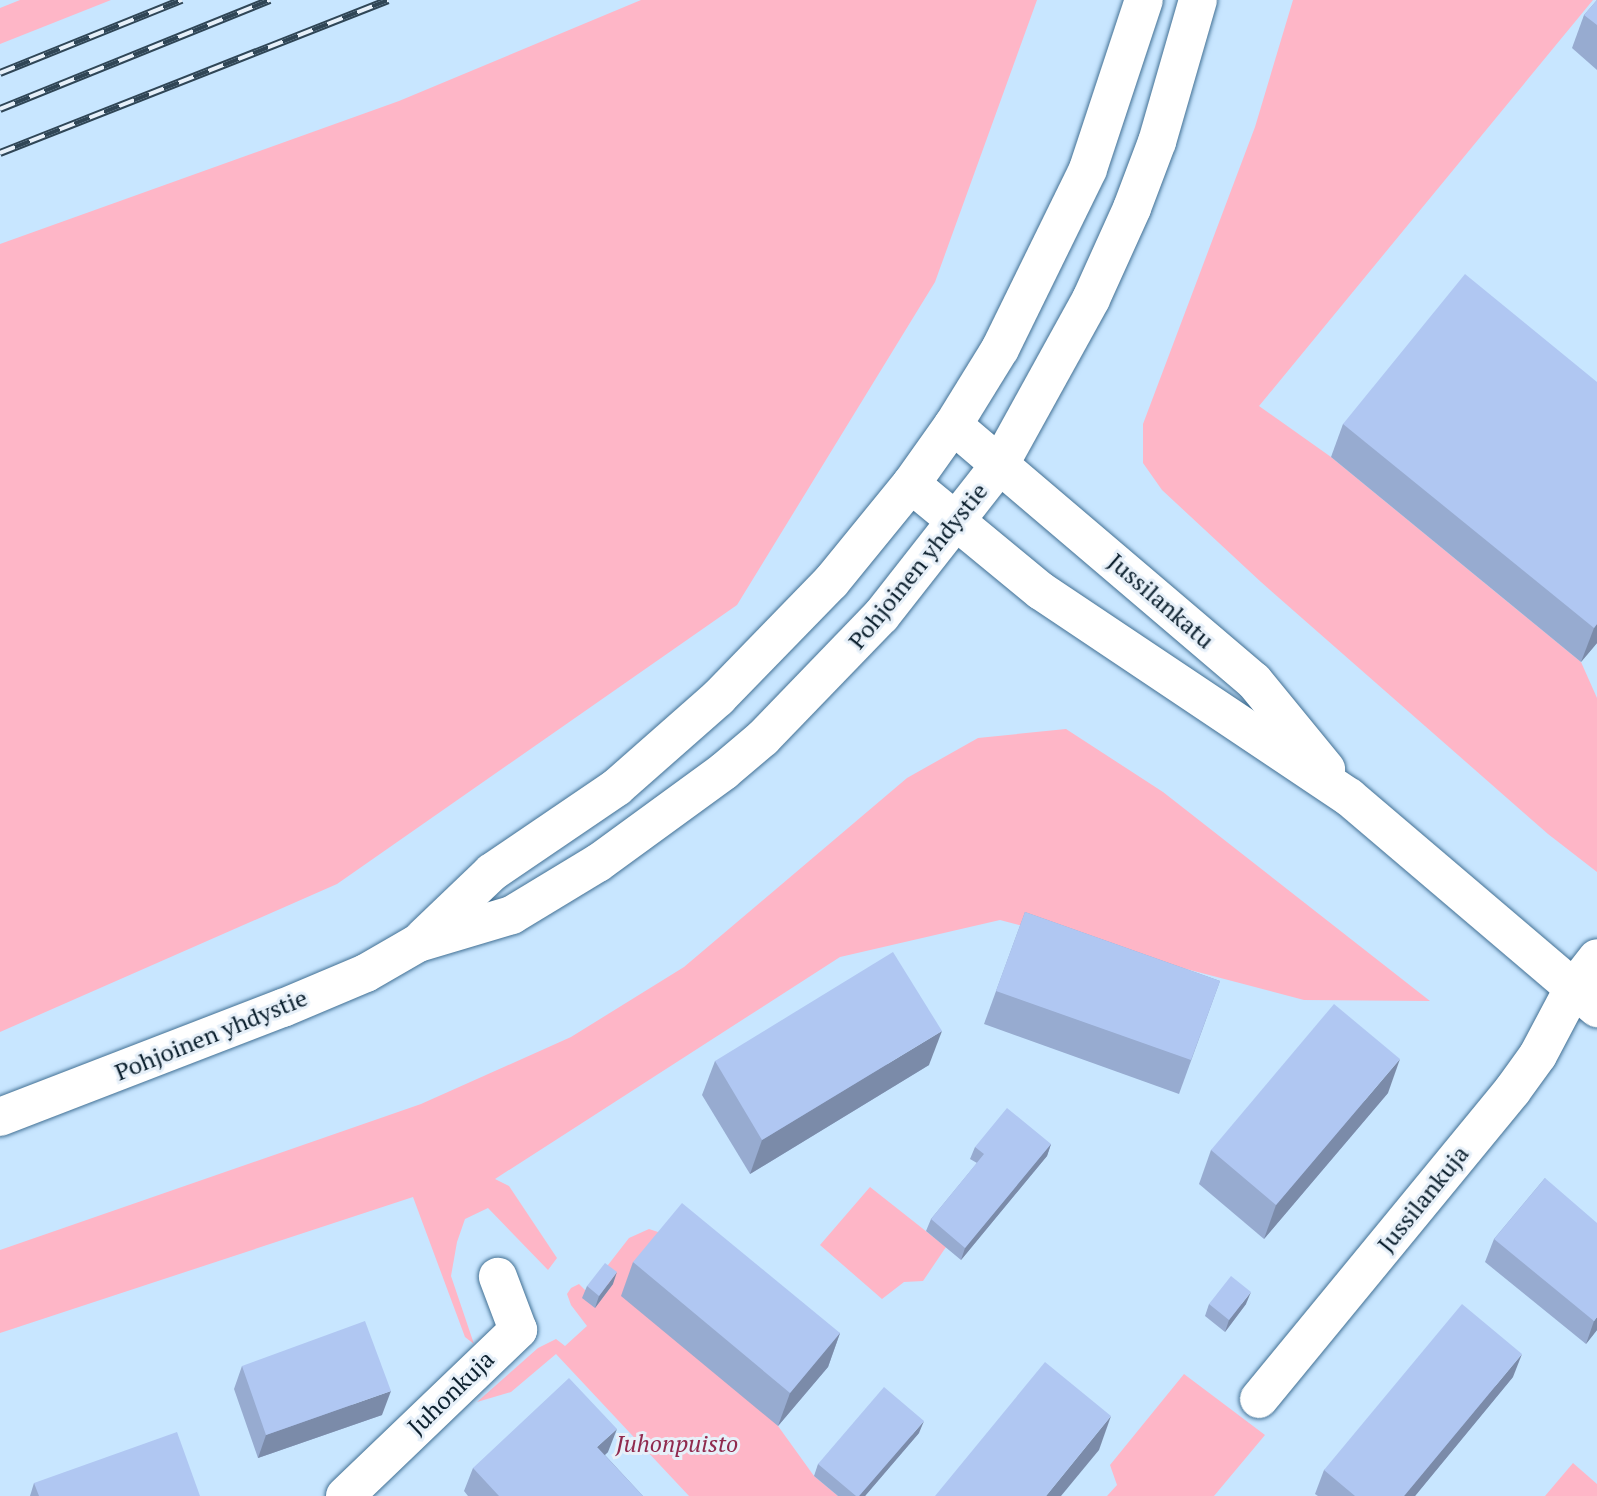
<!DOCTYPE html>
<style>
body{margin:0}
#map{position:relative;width:1597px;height:1496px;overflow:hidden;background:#c8e6ff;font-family:"PT Serif",serif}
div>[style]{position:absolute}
.green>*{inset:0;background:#feb6c7}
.roads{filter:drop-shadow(0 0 2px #427094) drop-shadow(0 0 2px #427094)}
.minor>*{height:38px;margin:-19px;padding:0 19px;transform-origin:19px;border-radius:19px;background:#fff}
.major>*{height:38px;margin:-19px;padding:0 19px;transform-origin:19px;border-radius:19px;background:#fff}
.rail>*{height:8px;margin-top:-4px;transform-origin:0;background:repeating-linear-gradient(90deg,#e7f0f9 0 16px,#304656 0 32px);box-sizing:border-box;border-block:2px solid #304656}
.wall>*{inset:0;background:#97abd0}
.shaded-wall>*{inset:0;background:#7b8ba9}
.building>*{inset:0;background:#b0c7f2}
span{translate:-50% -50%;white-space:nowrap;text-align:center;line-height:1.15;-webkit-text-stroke:6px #e7f0f9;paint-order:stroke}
.street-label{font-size:24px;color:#0c202e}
.park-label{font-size:24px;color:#902a4e;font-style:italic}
</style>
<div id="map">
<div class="green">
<i style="clip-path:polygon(20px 0,111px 0,0 44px,0 8px)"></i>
<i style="clip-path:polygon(641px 0,1037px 0,935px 282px,737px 605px,337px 884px,0 1032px,0 244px,399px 101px)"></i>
<i style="clip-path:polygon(1293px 0,1593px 0,1259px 406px,1331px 457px,1581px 662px,1597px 698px,1597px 872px,1548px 834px,1261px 582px,1162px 490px,1143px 463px,1143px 424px,1255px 127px)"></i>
<i style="clip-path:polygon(1066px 729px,1163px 792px,1430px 1001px,1304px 1000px,1000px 920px,840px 957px,495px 1179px,509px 1186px,557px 1258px,548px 1270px,488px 1208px,465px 1219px,457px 1242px,451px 1276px,474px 1344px,465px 1337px,413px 1197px,0 1333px,0 1250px,421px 1104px,571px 1037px,684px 967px,907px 778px,978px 738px)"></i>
<i style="clip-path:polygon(870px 1187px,946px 1247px,923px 1281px,904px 1282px,882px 1299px,820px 1245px)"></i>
<i style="clip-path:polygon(649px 1229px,670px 1236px,778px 1426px,814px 1476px,838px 1496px,689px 1496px,556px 1354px,511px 1392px,477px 1402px,538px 1348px,556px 1339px,565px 1346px,587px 1326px,571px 1305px,567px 1294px,571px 1288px,579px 1284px,587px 1292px,629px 1238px)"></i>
<i style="clip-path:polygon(1184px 1374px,1265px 1435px,1214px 1496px,1107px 1496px,1117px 1485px,1110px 1465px)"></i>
<i style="clip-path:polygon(1573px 1463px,1597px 1484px,1597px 1496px,1545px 1496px)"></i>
</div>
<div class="roads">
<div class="minor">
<i style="left:1259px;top:1399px;width:399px;rotate:-50.6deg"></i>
<i style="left:1512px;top:1091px;width:44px;rotate:-54.2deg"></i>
<i style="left:1538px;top:1055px;width:75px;rotate:-62.1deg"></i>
<i style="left:1573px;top:989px;width:39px;rotate:-52deg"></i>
<i style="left:345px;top:1496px;width:240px;rotate:-43.8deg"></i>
<i style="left:518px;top:1330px;width:57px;rotate:-110.7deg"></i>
</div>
<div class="major">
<i style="left:953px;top:425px;width:395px;rotate:40.4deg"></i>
<i style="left:1254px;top:681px;width:114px;rotate:50.7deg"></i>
<i style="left:911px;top:484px;width:168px;rotate:39.5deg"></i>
<i style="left:1041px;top:591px;width:371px;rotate:33.8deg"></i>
<i style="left:1349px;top:797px;width:326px;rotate:40.4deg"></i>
<i style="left:424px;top:937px;width:94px;rotate:-43.7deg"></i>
<i style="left:492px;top:872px;width:151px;rotate:-34.2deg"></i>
<i style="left:617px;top:787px;width:135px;rotate:-41.4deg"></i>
<i style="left:718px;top:698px;width:162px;rotate:-45.8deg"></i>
<i style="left:831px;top:582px;width:127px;rotate:-50.8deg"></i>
<i style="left:911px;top:484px;width:72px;rotate:-54.6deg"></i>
<i style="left:953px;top:425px;width:89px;rotate:-58.3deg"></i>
<i style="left:1000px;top:349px;width:200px;rotate:-63.9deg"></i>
<i style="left:1088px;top:169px;width:178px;rotate:-71.7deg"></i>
<i style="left:0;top:1117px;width:303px;rotate:-21.1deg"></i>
<i style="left:283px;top:1008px;width:90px;rotate:-22.9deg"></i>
<i style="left:366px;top:973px;width:60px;rotate:-30deg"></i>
<i style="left:418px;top:943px;width:98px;rotate:-16.6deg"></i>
<i style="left:512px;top:915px;width:100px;rotate:-31.2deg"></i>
<i style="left:598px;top:863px;width:156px;rotate:-36.1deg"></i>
<i style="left:724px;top:771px;width:51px;rotate:-40.2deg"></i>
<i style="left:763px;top:738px;width:170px;rotate:-46deg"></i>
<i style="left:881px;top:616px;width:193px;rotate:-51.9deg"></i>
<i style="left:1000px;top:464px;width:188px;rotate:-61.1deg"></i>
<i style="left:1091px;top:299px;width:100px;rotate:-65.7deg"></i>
<i style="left:1132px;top:208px;width:71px;rotate:-69.3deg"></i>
<i style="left:1157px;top:142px;width:148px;rotate:-73.9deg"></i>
</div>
</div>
<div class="rail">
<i style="left:0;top:73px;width:196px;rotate:-21.9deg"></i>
<i style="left:0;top:109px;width:291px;rotate:-22deg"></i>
<i style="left:0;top:153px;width:417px;rotate:-21.5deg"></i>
</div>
<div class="wall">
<i style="clip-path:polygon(1597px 0,1597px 70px,1572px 48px,1584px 15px)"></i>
<i style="clip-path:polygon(1597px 382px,1597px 643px,1581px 662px,1331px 457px,1343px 424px)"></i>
<i style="clip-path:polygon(1025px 912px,1220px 981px,1179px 1094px,984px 1024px)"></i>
<i style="clip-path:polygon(715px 1061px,929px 1065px,750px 1174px,702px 1095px)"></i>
<i style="clip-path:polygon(1388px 1093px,1264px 1239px,1199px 1184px,1211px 1150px)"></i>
<i style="clip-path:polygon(1051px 1144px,1047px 1156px,961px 1260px,926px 1231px,931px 1219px,977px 1163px,970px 1159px,975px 1147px)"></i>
<i style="clip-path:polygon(1545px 1178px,1597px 1330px,1586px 1344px,1485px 1262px,1494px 1239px)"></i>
<i style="clip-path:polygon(633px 1262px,840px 1333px,828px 1367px,778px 1426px,621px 1296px)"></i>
<i style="clip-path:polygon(613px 1284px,595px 1308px,582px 1298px,587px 1286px)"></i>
<i style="clip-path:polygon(1209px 1304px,1246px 1304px,1225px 1332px,1205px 1316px)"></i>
<i style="clip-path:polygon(242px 1366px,382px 1415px,258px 1458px,234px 1389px)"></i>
<i style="clip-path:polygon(1513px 1377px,1415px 1496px,1318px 1496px,1315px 1494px,1324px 1470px)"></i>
<i style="clip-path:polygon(919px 1433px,865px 1496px,838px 1496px,814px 1476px,818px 1464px)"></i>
<i style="clip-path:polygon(608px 1452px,605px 1455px,643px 1496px,468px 1496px,464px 1491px,473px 1468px)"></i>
<i style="clip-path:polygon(34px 1483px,200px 1496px,30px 1496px)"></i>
</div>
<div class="shaded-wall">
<i style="clip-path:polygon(1597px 624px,1597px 643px,1581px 662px,1594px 628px)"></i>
<i style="clip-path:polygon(942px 1031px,929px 1065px,750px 1174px,762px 1140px)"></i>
<i style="clip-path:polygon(1400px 1059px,1388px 1093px,1264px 1239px,1276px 1205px)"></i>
<i style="clip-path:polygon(1051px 1144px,1047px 1156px,961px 1260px,965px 1248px)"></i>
<i style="clip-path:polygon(617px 1272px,613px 1284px,595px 1308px,599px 1296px)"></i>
<i style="clip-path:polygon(1251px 1292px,1246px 1304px,1225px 1332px,1229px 1320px)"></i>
<i style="clip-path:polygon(1597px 1317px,1597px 1330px,1586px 1344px,1594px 1321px)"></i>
<i style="clip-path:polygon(840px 1333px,828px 1367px,778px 1426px,790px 1393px)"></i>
<i style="clip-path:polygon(1522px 1354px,1513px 1377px,1415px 1496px,1404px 1496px)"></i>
<i style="clip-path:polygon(391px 1391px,382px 1415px,258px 1458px,266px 1435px)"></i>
<i style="clip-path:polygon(1111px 1416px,1099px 1450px,1061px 1496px,1046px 1496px)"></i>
<i style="clip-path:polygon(924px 1421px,919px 1433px,865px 1496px,859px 1496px)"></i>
<i style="clip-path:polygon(617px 1429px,608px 1452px,588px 1470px,597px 1447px)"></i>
</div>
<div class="building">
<i style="clip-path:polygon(1597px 0,1597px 25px,1584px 15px)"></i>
<i style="clip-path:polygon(1465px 274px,1597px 382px,1597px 624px,1594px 628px,1343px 424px)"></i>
<i style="clip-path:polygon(1025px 912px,1220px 981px,1191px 1060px,996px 991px)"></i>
<i style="clip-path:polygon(893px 952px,942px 1031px,762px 1140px,715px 1061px)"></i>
<i style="clip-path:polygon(1334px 1004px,1400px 1059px,1276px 1205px,1211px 1150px)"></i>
<i style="clip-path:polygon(1007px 1108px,1051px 1144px,965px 1248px,931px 1219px,984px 1154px,975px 1147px)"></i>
<i style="clip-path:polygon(1545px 1178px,1597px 1223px,1597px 1317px,1594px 1321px,1494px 1239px)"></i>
<i style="clip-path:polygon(682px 1203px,840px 1333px,790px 1393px,633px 1262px)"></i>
<i style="clip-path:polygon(605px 1263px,617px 1272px,599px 1296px,587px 1286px)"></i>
<i style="clip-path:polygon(1231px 1276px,1251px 1292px,1229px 1320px,1209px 1304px)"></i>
<i style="clip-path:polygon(1462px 1304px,1522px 1354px,1404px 1496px,1355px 1496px,1324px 1470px)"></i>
<i style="clip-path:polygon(365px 1321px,391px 1391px,266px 1435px,242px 1366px)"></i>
<i style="clip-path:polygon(1045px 1362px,1111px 1416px,1046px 1496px,935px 1496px)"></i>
<i style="clip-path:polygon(569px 1378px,617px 1429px,597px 1447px,643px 1496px,499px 1496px,473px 1468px)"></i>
<i style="clip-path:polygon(884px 1387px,924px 1421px,859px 1496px,856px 1496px,818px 1464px)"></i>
<i style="clip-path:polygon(177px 1432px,200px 1496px,39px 1496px,34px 1483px)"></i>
</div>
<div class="street-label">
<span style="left:918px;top:566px;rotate:-51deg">Pohjoinen yhdystie</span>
<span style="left:1161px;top:601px;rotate:41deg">Jussilankatu</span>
<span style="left:211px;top:1035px;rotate:-22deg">Pohjoinen yhdystie</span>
<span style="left:1423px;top:1199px;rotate:-51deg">Jussilankuja</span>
<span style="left:451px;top:1393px;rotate:-44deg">Juhonkuja</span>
</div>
<div class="park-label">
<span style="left:677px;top:1444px">Juhonpuisto</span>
</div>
</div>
